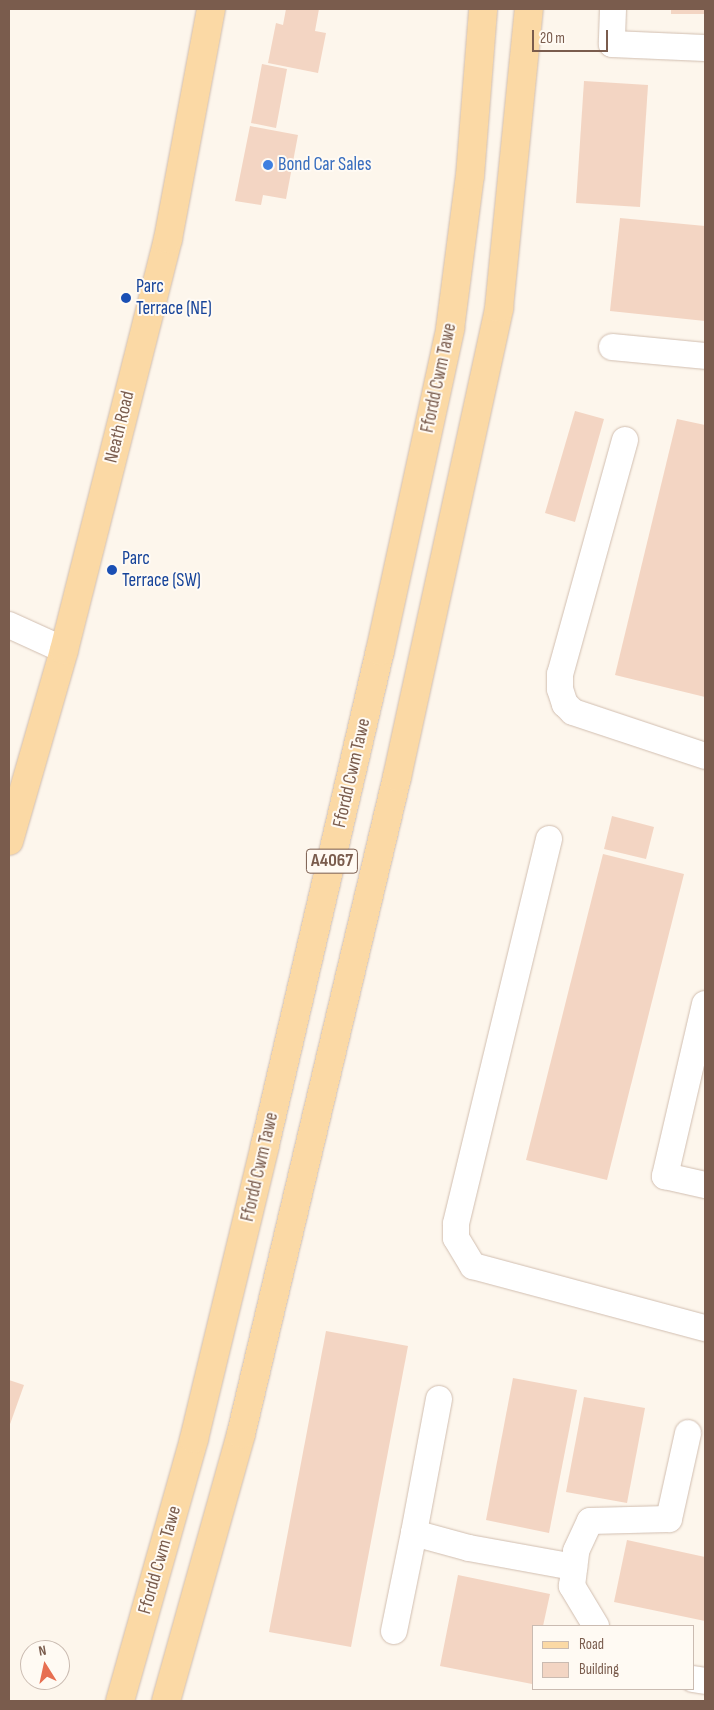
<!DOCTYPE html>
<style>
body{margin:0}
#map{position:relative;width:714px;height:1710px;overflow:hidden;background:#fdf6ec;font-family:"Sofia Sans Condensed",sans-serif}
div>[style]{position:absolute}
.building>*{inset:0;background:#f3d5c3}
.roads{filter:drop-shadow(0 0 1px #d1beb0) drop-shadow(0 0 1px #d1beb0)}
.minor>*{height:26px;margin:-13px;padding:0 13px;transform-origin:13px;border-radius:13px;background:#fff}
.major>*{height:28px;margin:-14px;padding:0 14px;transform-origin:14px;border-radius:14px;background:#fbd9a5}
.dots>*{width:14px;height:14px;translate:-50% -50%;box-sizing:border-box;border:2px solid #fffaf3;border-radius:50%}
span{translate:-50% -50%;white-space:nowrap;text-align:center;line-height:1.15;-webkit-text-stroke:4px #fffaf3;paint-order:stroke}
.shield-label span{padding:1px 4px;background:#fffaf3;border:1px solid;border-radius:4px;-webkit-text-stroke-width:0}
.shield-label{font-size:18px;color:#7a5c4d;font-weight:700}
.shop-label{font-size:19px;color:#366cbe}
.left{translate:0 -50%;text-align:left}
.transit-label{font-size:19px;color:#164399}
.street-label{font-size:19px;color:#7a5c4d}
.frame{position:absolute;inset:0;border:10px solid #7a5c4d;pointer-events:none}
.legend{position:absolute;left:532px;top:1625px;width:162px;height:65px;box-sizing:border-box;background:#fffaf3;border:1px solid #cabbb1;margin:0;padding:6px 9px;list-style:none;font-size:15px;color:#7a5c4d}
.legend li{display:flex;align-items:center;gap:10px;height:25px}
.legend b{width:25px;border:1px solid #cabbb1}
.north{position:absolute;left:20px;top:1640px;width:50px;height:50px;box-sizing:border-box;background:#fffaf3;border:1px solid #cabbb1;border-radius:50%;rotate:350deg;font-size:14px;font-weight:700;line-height:20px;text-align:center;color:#7a5c4d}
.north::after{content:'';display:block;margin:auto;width:18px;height:22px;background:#e76f51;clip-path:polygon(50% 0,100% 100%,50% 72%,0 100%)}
.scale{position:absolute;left:532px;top:30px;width:76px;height:22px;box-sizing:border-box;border:2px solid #7a5c4d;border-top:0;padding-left:6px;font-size:15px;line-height:18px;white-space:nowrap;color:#7a5c4d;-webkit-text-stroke:4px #fffaf3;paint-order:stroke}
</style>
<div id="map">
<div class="building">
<i style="clip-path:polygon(286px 9px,319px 9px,315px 31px,326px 33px,318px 73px,268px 63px,276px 23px,283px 25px)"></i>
<i style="clip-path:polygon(671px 9px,705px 9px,705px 14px,671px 14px)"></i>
<i style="clip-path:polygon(262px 64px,287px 69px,276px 128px,251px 123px)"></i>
<i style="clip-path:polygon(584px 81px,648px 85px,640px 207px,576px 203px)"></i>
<i style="clip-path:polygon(250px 126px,298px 135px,286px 199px,263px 195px,261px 205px,235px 201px)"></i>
<i style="clip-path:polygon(620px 218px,705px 226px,705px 321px,610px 311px)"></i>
<i style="clip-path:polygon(575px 411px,604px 419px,575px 522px,545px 513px)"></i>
<i style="clip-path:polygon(677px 419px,705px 425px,705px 697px,615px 675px)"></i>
<i style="clip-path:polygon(612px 816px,654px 827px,646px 859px,604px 849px)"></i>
<i style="clip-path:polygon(603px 854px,684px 874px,607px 1180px,526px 1160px)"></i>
<i style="clip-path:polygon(326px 1331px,408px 1346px,351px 1647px,269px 1632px)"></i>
<i style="clip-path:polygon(513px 1378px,577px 1390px,549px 1533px,486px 1520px)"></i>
<i style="clip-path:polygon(9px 1380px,24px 1385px,9px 1427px)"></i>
<i style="clip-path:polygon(584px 1397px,645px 1408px,627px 1503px,566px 1492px)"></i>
<i style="clip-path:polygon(627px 1540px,705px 1557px,705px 1621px,614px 1602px)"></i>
<i style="clip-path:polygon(458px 1575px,550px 1594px,543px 1626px,533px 1626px,532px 1684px,440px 1666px)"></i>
</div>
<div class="roads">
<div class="minor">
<i style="left:613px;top:9px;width:35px;rotate:92deg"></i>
<i style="left:612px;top:44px;width:93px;rotate:2.5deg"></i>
<i style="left:612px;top:347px;width:93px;rotate:5.5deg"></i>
<i style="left:625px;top:440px;width:243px;rotate:105.5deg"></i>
<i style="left:560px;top:674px;width:15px;rotate:90deg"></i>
<i style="left:560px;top:689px;width:16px;rotate:72deg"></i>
<i style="left:565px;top:704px;width:11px;rotate:45deg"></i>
<i style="left:573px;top:712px;width:139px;rotate:18.4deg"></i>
<i style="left:9px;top:625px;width:60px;rotate:24.4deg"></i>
<i style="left:549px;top:839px;width:396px;rotate:103.6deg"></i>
<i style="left:456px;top:1224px;width:14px;rotate:90deg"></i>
<i style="left:456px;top:1238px;width:33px;rotate:59deg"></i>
<i style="left:473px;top:1266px;width:240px;rotate:15deg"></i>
<i style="left:705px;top:1004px;width:177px;rotate:103.1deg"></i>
<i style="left:665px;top:1176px;width:41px;rotate:12.7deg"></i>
<i style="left:439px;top:1399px;width:136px;rotate:100.6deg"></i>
<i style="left:414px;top:1533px;width:57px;rotate:15.3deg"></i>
<i style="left:469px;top:1548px;width:107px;rotate:10.3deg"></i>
<i style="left:596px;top:1626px;width:47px;rotate:-121deg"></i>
<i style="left:572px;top:1586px;width:35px;rotate:-83deg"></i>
<i style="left:576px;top:1551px;width:33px;rotate:-65deg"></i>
<i style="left:590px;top:1521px;width:79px;rotate:-1.5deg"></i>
<i style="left:669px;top:1519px;width:88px;rotate:-77.5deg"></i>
<i style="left:394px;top:1631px;width:100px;rotate:-78.5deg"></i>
<i style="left:693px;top:1679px;width:12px;rotate:9deg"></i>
</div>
<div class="major">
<i style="left:9px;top:841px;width:199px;rotate:-73.9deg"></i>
<i style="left:64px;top:650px;width:424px;rotate:-75.8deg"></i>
<i style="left:168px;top:239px;width:234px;rotate:-79.4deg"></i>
<i style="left:120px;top:1701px;width:272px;rotate:-74.2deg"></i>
<i style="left:194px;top:1439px;width:302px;rotate:-76.4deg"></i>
<i style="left:265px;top:1145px;width:507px;rotate:-76.9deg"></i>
<i style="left:380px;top:651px;width:330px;rotate:-77.7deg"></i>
<i style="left:450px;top:329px;width:154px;rotate:-82.6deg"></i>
<i style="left:470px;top:176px;width:168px;rotate:-85.5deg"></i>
<i style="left:166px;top:1701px;width:277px;rotate:-74.3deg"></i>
<i style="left:241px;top:1434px;width:675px;rotate:-76.64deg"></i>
<i style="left:397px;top:777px;width:480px;rotate:-77.7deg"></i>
<i style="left:499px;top:308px;width:301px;rotate:-84.3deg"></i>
</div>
</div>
<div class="dots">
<i style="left:268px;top:165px;background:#3f7fe0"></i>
<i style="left:126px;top:298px;background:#1a4fb4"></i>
<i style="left:112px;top:570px;background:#1a4fb4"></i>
</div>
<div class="shield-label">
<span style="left:332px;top:861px">A4067</span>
</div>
<div class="shop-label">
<span class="left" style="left:278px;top:165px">Bond Car Sales</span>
</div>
<div class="transit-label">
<span class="left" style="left:136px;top:298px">Parc<br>Terrace (NE)</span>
<span class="left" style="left:122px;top:570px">Parc<br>Terrace (SW)</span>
</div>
<div class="street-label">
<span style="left:439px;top:378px;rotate:-78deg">Ffordd Cwm Tawe</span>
<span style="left:120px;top:427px;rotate:-76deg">Neath Road</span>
<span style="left:352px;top:773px;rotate:-77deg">Ffordd Cwm Tawe</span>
<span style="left:260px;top:1167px;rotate:-77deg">Ffordd Cwm Tawe</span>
<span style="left:160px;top:1560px;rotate:-74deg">Ffordd Cwm Tawe</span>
</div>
<div class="frame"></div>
<ul class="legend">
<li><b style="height:6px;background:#fbd9a5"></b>Road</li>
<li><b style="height:14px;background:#f3d5c3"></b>Building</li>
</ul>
<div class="north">N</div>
<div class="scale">20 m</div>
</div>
